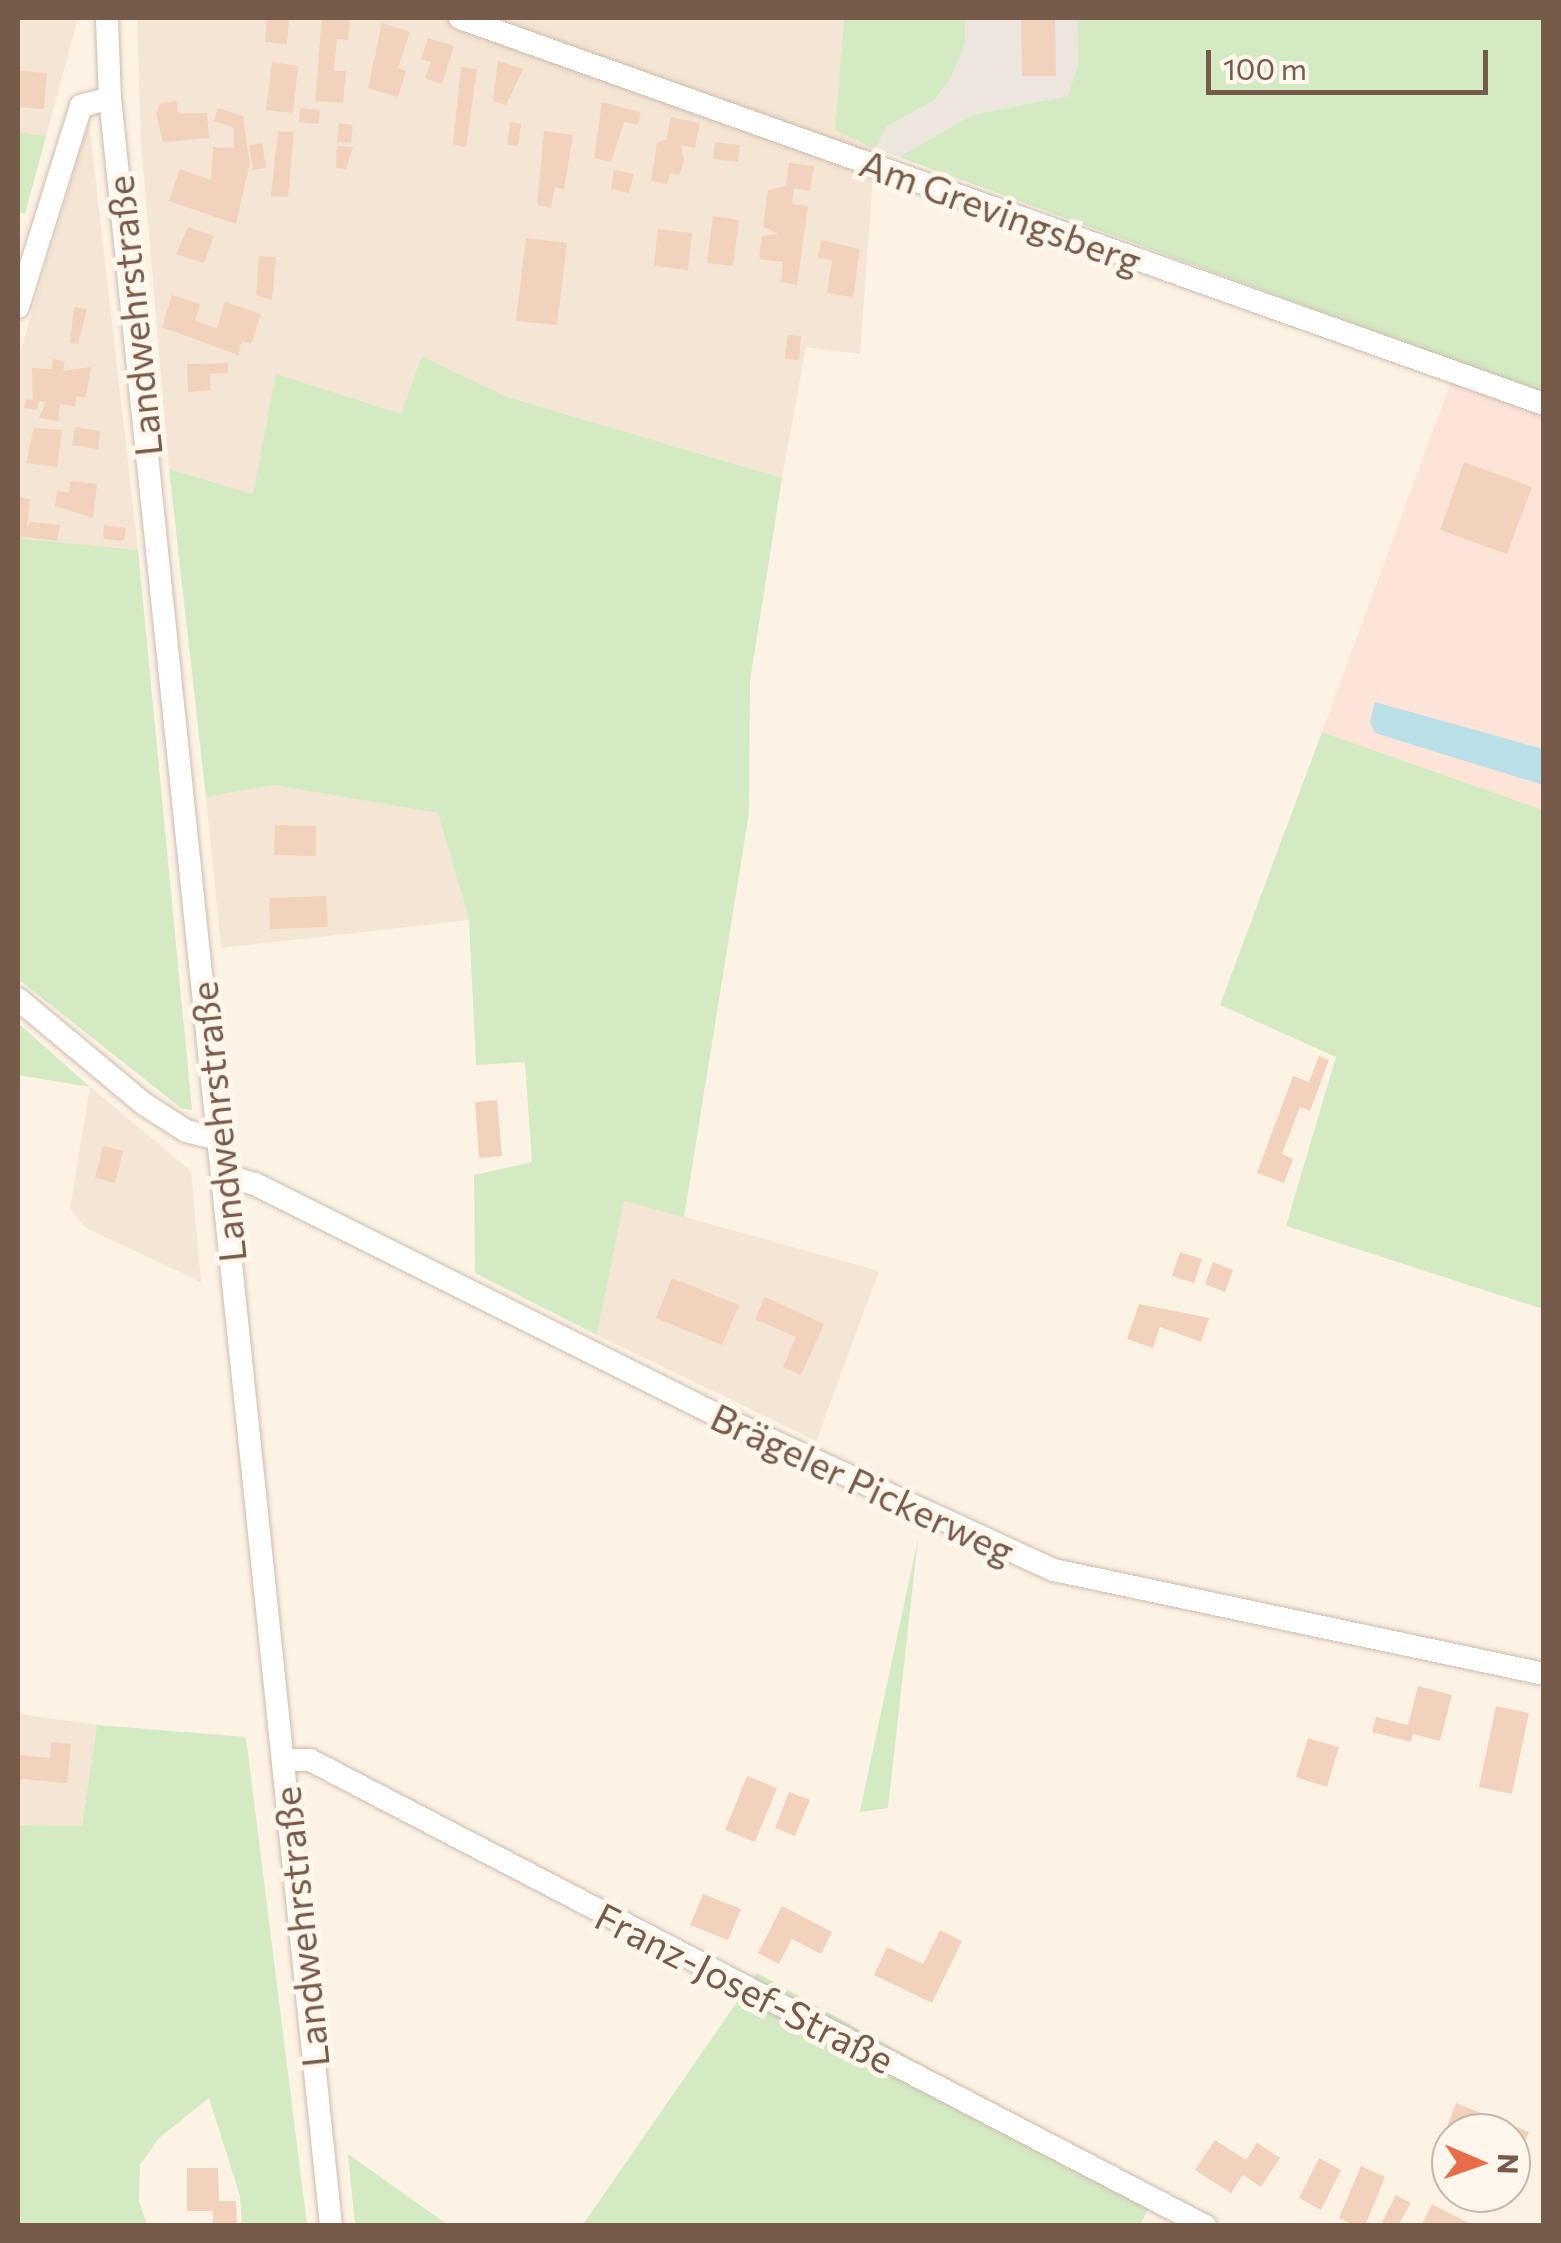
<!DOCTYPE html>
<meta charset="utf-8">
<style>
body{margin:0}
#map{position:relative;width:1561px;height:2243px;overflow:hidden;background:#fcf3e5;font-family:Commissioner,sans-serif}
div>[style]{position:absolute}
.residential>*{inset:0;background:#f4e5d4}
.commercial>*{inset:0;background:#fde4d9}
.industrial>*{inset:0;background:#ece6df}
.green>*{inset:0;background:#d3eac3}
.water>*{inset:0;background:#b9e0e6}
.building>*{inset:0;background:#f2d2bd}
.roads{filter:drop-shadow(0 0 2px #cebbac) drop-shadow(0 0 2px #cebbac)}
.minor>*{height:22px;margin:-11px;padding:0 11px;transform-origin:11px;border-radius:11px;background:#fff}
span{translate:-50% -50%;white-space:nowrap;text-align:center;line-height:1.15;-webkit-text-stroke:10px #fff7ec;paint-order:stroke}
.street-label{font-size:38px;color:#765a4a}
.frame{position:absolute;inset:0;border:20px solid #765a4a;pointer-events:none}
.north{position:absolute;left:1431px;top:2113px;width:100px;height:100px;box-sizing:border-box;background:#fff7ec;border:2px solid #c8b8ab;border-radius:50%;rotate:92deg;font-size:28px;font-weight:700;line-height:40px;text-align:center;color:#765a4a}
.north::after{content:'';display:block;margin:auto;width:35px;height:45px;background:#e76d4a;clip-path:polygon(50% 0,100% 100%,50% 72%,0 100%)}
.scale{position:absolute;left:1206px;top:50px;width:282px;height:45px;box-sizing:border-box;border:5px solid #765a4a;border-top:0;padding-left:12px;font-size:30px;line-height:35px;white-space:nowrap;color:#765a4a;-webkit-text-stroke:8px #fff7ec;paint-order:stroke}
</style>
<div id="map">
<div class="residential">
<i style="clip-path:polygon(18px 18px,78px 18px,46px 136px,18px 132px)"></i>
<i style="clip-path:polygon(137px 18px,844px 18px,835px 130px,875px 149px,860px 354px,806px 347px,782px 478px,507px 397px,422px 356px,402px 414px,253px 494px,169px 469px,141px 141px)"></i>
<i style="clip-path:polygon(89px 122px,138px 550px,18px 538px,18px 359px)"></i>
<i style="clip-path:polygon(274px 785px,438px 813px,469px 920px,221px 948px,206px 797px)"></i>
<i style="clip-path:polygon(90px 1087px,191px 1171px,201px 1282px,86px 1228px,70px 1209px)"></i>
<i style="clip-path:polygon(624px 1200px,879px 1271px,816px 1441px,597px 1335px)"></i>
<i style="clip-path:polygon(18px 1714px,97px 1725px,82px 1826px,18px 1825px)"></i>
</div>
<div class="commercial">
<i style="clip-path:polygon(1452px 379px,1543px 414px,1543px 810px,1322px 732px)"></i>
</div>
<div class="industrial">
<i style="clip-path:polygon(965px 18px,1077px 18px,1078px 65px,1069px 96px,972px 115px,899px 157px,875px 149px,887px 126px,935px 100px,951px 77px,965px 45px)"></i>
</div>
<div class="green">
<i style="clip-path:polygon(844px 18px,965px 18px,965px 45px,951px 77px,935px 100px,887px 126px,875px 149px,835px 130px)"></i>
<i style="clip-path:polygon(1077px 18px,1543px 18px,1543px 393px,899px 157px,972px 115px,1068px 96px,1078px 65px)"></i>
<i style="clip-path:polygon(18px 132px,46px 136px,25px 214px,18px 212px)"></i>
<i style="clip-path:polygon(422px 356px,507px 397px,782px 478px,750px 681px,749px 813px,684px 1217px,624px 1201px,597px 1335px,475px 1273px,474px 1175px,532px 1162px,525px 1062px,476px 1065px,469px 920px,438px 813px,274px 785px,206px 797px,169px 469px,253px 494px,276px 374px,401px 414px)"></i>
<i style="clip-path:polygon(18px 538px,138px 550px,192px 1110px,181px 1108px,18px 979px)"></i>
<i style="clip-path:polygon(1322px 732px,1543px 810px,1543px 1309px,1286px 1226px,1336px 1057px,1220px 1005px)"></i>
<i style="clip-path:polygon(18px 1023px,90px 1087px,18px 1075px)"></i>
<i style="clip-path:polygon(918px 1539px,888px 1808px,860px 1812px,860px 1811px)"></i>
<i style="clip-path:polygon(97px 1725px,246px 1737px,307px 2225px,242px 2225px,240px 2196px,209px 2098px,159px 2138px,140px 2165px,139px 2201px,147px 2225px,18px 2225px,18px 1825px,82px 1826px)"></i>
<i style="clip-path:polygon(757px 1973px,1156px 2195px,1140px 2225px,582px 2226px)"></i>
<i style="clip-path:polygon(348px 2154px,448px 2225px,355px 2225px)"></i>
</div>
<div class="water">
<i style="clip-path:polygon(1375px 702px,1543px 749px,1543px 785px,1375px 733px,1370px 721px)"></i>
</div>
<div class="building">
<i style="clip-path:polygon(267px 18px,289px 18px,287px 44px,265px 42px)"></i>
<i style="clip-path:polygon(322px 18px,350px 18px,348px 40px,337px 39px,334px 71px,346px 71px,343px 103px,315px 101px)"></i>
<i style="clip-path:polygon(1021px 18px,1055px 18px,1056px 76px,1022px 76px)"></i>
<i style="clip-path:polygon(382px 23px,410px 32px,398px 68px,406px 71px,398px 97px,368px 88px)"></i>
<i style="clip-path:polygon(428px 38px,454px 46px,442px 84px,425px 78px,431px 62px,421px 59px)"></i>
<i style="clip-path:polygon(498px 61px,523px 69px,506px 105px,493px 101px)"></i>
<i style="clip-path:polygon(272px 62px,298px 66px,293px 113px,266px 110px)"></i>
<i style="clip-path:polygon(461px 67px,477px 69px,466px 147px,453px 145px)"></i>
<i style="clip-path:polygon(18px 71px,47px 73px,44px 109px,18px 107px)"></i>
<i style="clip-path:polygon(177px 101px,178px 113px,207px 113px,209px 138px,163px 142px,156px 114px,160px 103px)"></i>
<i style="clip-path:polygon(602px 102px,641px 112px,638px 125px,624px 122px,611px 162px,594px 158px)"></i>
<i style="clip-path:polygon(218px 108px,243px 116px,245px 132px,250px 163px,236px 224px,169px 201px,180px 169px,211px 180px,213px 147px,234px 148px,234px 128px,214px 121px)"></i>
<i style="clip-path:polygon(300px 108px,320px 110px,319px 124px,299px 122px)"></i>
<i style="clip-path:polygon(671px 117px,700px 123px,695px 148px,681px 145px,684px 162px,679px 175px,670px 173px,667px 184px,651px 181px,657px 143px,666px 140px)"></i>
<i style="clip-path:polygon(510px 122px,521px 124px,518px 146px,507px 145px)"></i>
<i style="clip-path:polygon(339px 123px,353px 125px,351px 143px,337px 142px)"></i>
<i style="clip-path:polygon(278px 131px,294px 132px,288px 197px,271px 196px)"></i>
<i style="clip-path:polygon(544px 131px,573px 135px,564px 189px,555px 187px,551px 208px,537px 205px)"></i>
<i style="clip-path:polygon(715px 142px,740px 145px,738px 162px,713px 159px)"></i>
<i style="clip-path:polygon(262px 143px,266px 168px,253px 170px,249px 145px)"></i>
<i style="clip-path:polygon(337px 146px,353px 147px,346px 169px,336px 168px)"></i>
<i style="clip-path:polygon(789px 163px,814px 166px,810px 191px,794px 188px,792px 204px,808px 206px,797px 285px,781px 282px,783px 262px,759px 259px,762px 236px,779px 234px,763px 227px,768px 190px,786px 186px)"></i>
<i style="clip-path:polygon(614px 170px,634px 174px,629px 193px,611px 189px)"></i>
<i style="clip-path:polygon(713px 216px,739px 220px,733px 266px,707px 263px)"></i>
<i style="clip-path:polygon(188px 227px,214px 236px,204px 263px,176px 254px)"></i>
<i style="clip-path:polygon(658px 229px,692px 233px,688px 270px,654px 266px)"></i>
<i style="clip-path:polygon(526px 238px,567px 243px,557px 325px,516px 321px)"></i>
<i style="clip-path:polygon(821px 240px,860px 249px,853px 297px,827px 293px,832px 260px,818px 258px)"></i>
<i style="clip-path:polygon(259px 256px,276px 257px,272px 300px,256px 295px)"></i>
<i style="clip-path:polygon(172px 295px,200px 304px,195px 321px,217px 328px,225px 302px,261px 314px,251px 344px,242px 341px,238px 355px,162px 327px)"></i>
<i style="clip-path:polygon(74px 307px,87px 309px,78px 344px,70px 343px)"></i>
<i style="clip-path:polygon(788px 335px,801px 336px,799px 360px,785px 359px)"></i>
<i style="clip-path:polygon(53px 359px,65px 361px,63px 371px,91px 367px,86px 398px,77px 396px,75px 407px,60px 404px,58px 421px,39px 418px,46px 402px,39px 401px,37px 410px,24px 408px,26px 399px,33px 400px,32px 368px,52px 369px)"></i>
<i style="clip-path:polygon(228px 363px,228px 373px,210px 374px,211px 390px,188px 392px,187px 364px)"></i>
<i style="clip-path:polygon(75px 427px,100px 431px,98px 449px,72px 445px)"></i>
<i style="clip-path:polygon(34px 428px,62px 430px,57px 467px,26px 463px)"></i>
<i style="clip-path:polygon(1464px 462px,1532px 487px,1507px 554px,1440px 530px)"></i>
<i style="clip-path:polygon(70px 481px,97px 484px,93px 518px,55px 506px,57px 491px,69px 493px)"></i>
<i style="clip-path:polygon(18px 497px,30px 499px,27px 527px,31px 522px,60px 525px,57px 541px,18px 536px)"></i>
<i style="clip-path:polygon(104px 525px,126px 528px,124px 541px,103px 539px)"></i>
<i style="clip-path:polygon(275px 825px,316px 826px,316px 856px,274px 855px)"></i>
<i style="clip-path:polygon(326px 896px,328px 927px,270px 929px,269px 898px)"></i>
<i style="clip-path:polygon(1319px 1056px,1329px 1060px,1310px 1111px,1300px 1107px,1282px 1154px,1293px 1159px,1284px 1183px,1257px 1173px,1293px 1076px,1309px 1082px)"></i>
<i style="clip-path:polygon(497px 1100px,502px 1156px,479px 1158px,475px 1102px)"></i>
<i style="clip-path:polygon(103px 1146px,123px 1151px,115px 1183px,95px 1178px)"></i>
<i style="clip-path:polygon(1180px 1252px,1202px 1259px,1194px 1283px,1172px 1276px)"></i>
<i style="clip-path:polygon(1213px 1262px,1233px 1270px,1225px 1292px,1205px 1284px)"></i>
<i style="clip-path:polygon(672px 1278px,739px 1305px,722px 1345px,656px 1318px)"></i>
<i style="clip-path:polygon(765px 1297px,824px 1324px,801px 1375px,783px 1367px,796px 1337px,755px 1319px)"></i>
<i style="clip-path:polygon(1139px 1304px,1209px 1318px,1201px 1342px,1160px 1327px,1153px 1348px,1127px 1339px)"></i>
<i style="clip-path:polygon(1418px 1686px,1452px 1695px,1440px 1741px,1413px 1734px,1411px 1742px,1372px 1732px,1376px 1717px,1408px 1725px)"></i>
<i style="clip-path:polygon(1496px 1706px,1529px 1713px,1512px 1794px,1479px 1787px)"></i>
<i style="clip-path:polygon(1308px 1738px,1339px 1747px,1327px 1787px,1296px 1777px)"></i>
<i style="clip-path:polygon(51px 1742px,71px 1744px,67px 1783px,21px 1779px,18px 1789px,18px 1755px,50px 1758px)"></i>
<i style="clip-path:polygon(747px 1776px,777px 1788px,755px 1842px,725px 1830px)"></i>
<i style="clip-path:polygon(789px 1792px,810px 1800px,795px 1836px,775px 1828px)"></i>
<i style="clip-path:polygon(703px 1894px,741px 1909px,728px 1940px,690px 1925px)"></i>
<i style="clip-path:polygon(782px 1906px,832px 1932px,821px 1954px,792px 1939px,779px 1964px,758px 1953px)"></i>
<i style="clip-path:polygon(940px 1930px,962px 1941px,932px 2003px,874px 1975px,887px 1947px,923px 1964px)"></i>
<i style="clip-path:polygon(1456px 2103px,1529px 2132px,1511px 2177px,1511px 2133px,1451px 2133px,1451px 2161px,1436px 2155px)"></i>
<i style="clip-path:polygon(1215px 2140px,1246px 2160px,1257px 2143px,1280px 2158px,1261px 2187px,1243px 2175px,1231px 2193px,1195px 2170px)"></i>
<i style="clip-path:polygon(1319px 2158px,1341px 2170px,1321px 2210px,1299px 2198px)"></i>
<i style="clip-path:polygon(1361px 2166px,1385px 2177px,1365px 2226px,1356px 2226px,1339px 2218px)"></i>
<i style="clip-path:polygon(187px 2168px,218px 2168px,219px 2201px,236px 2201px,237px 2226px,213px 2226px,213px 2211px,187px 2211px)"></i>
<i style="clip-path:polygon(1396px 2195px,1411px 2203px,1398px 2226px,1380px 2226px)"></i>
<i style="clip-path:polygon(1432px 2204px,1474px 2226px,1421px 2226px)"></i>
</div>
<div class="roads">
<div class="minor">
<i style="left:107px;top:18px;width:80px;rotate:87.9deg"></i>
<i style="left:110px;top:98px;width:2139px;rotate:84.07deg"></i>
<i style="left:460px;top:18px;width:1151px;rotate:19.6deg"></i>
<i style="left:18px;top:307px;width:211px;rotate:-72.6deg"></i>
<i style="left:81px;top:106px;width:30px;rotate:-15deg"></i>
<i style="left:18px;top:999px;width:164px;rotate:39.8deg"></i>
<i style="left:144px;top:1104px;width:50px;rotate:32.7deg"></i>
<i style="left:186px;top:1131px;width:34px;rotate:14deg"></i>
<i style="left:223px;top:1175px;width:33px;rotate:16deg"></i>
<i style="left:255px;top:1184px;width:523px;rotate:26.57deg"></i>
<i style="left:723px;top:1418px;width:364px;rotate:24.7deg"></i>
<i style="left:1054px;top:1570px;width:501px;rotate:11.98deg"></i>
<i style="left:283px;top:1760px;width:27px"></i>
<i style="left:310px;top:1760px;width:1009px;rotate:27.5deg"></i>
</div>
</div>
<div class="street-label">
<span style="left:1001px;top:211px;rotate:20deg">Am Grevingsberg</span>
<span style="left:133px;top:316px;rotate:-96deg">Landwehrstraße</span>
<span style="left:217px;top:1122px;rotate:-96deg">Landwehrstraße</span>
<span style="left:863px;top:1483px;rotate:25deg">Brägeler Pickerweg</span>
<span style="left:300px;top:1927px;rotate:-96deg">Landwehrstraße</span>
<span style="left:745px;top:1987px;rotate:27deg">Franz-Josef-Straße</span>
</div>
<div class="frame"></div>
<div class="north">N</div>
<div class="scale">100 m</div>
</div>
